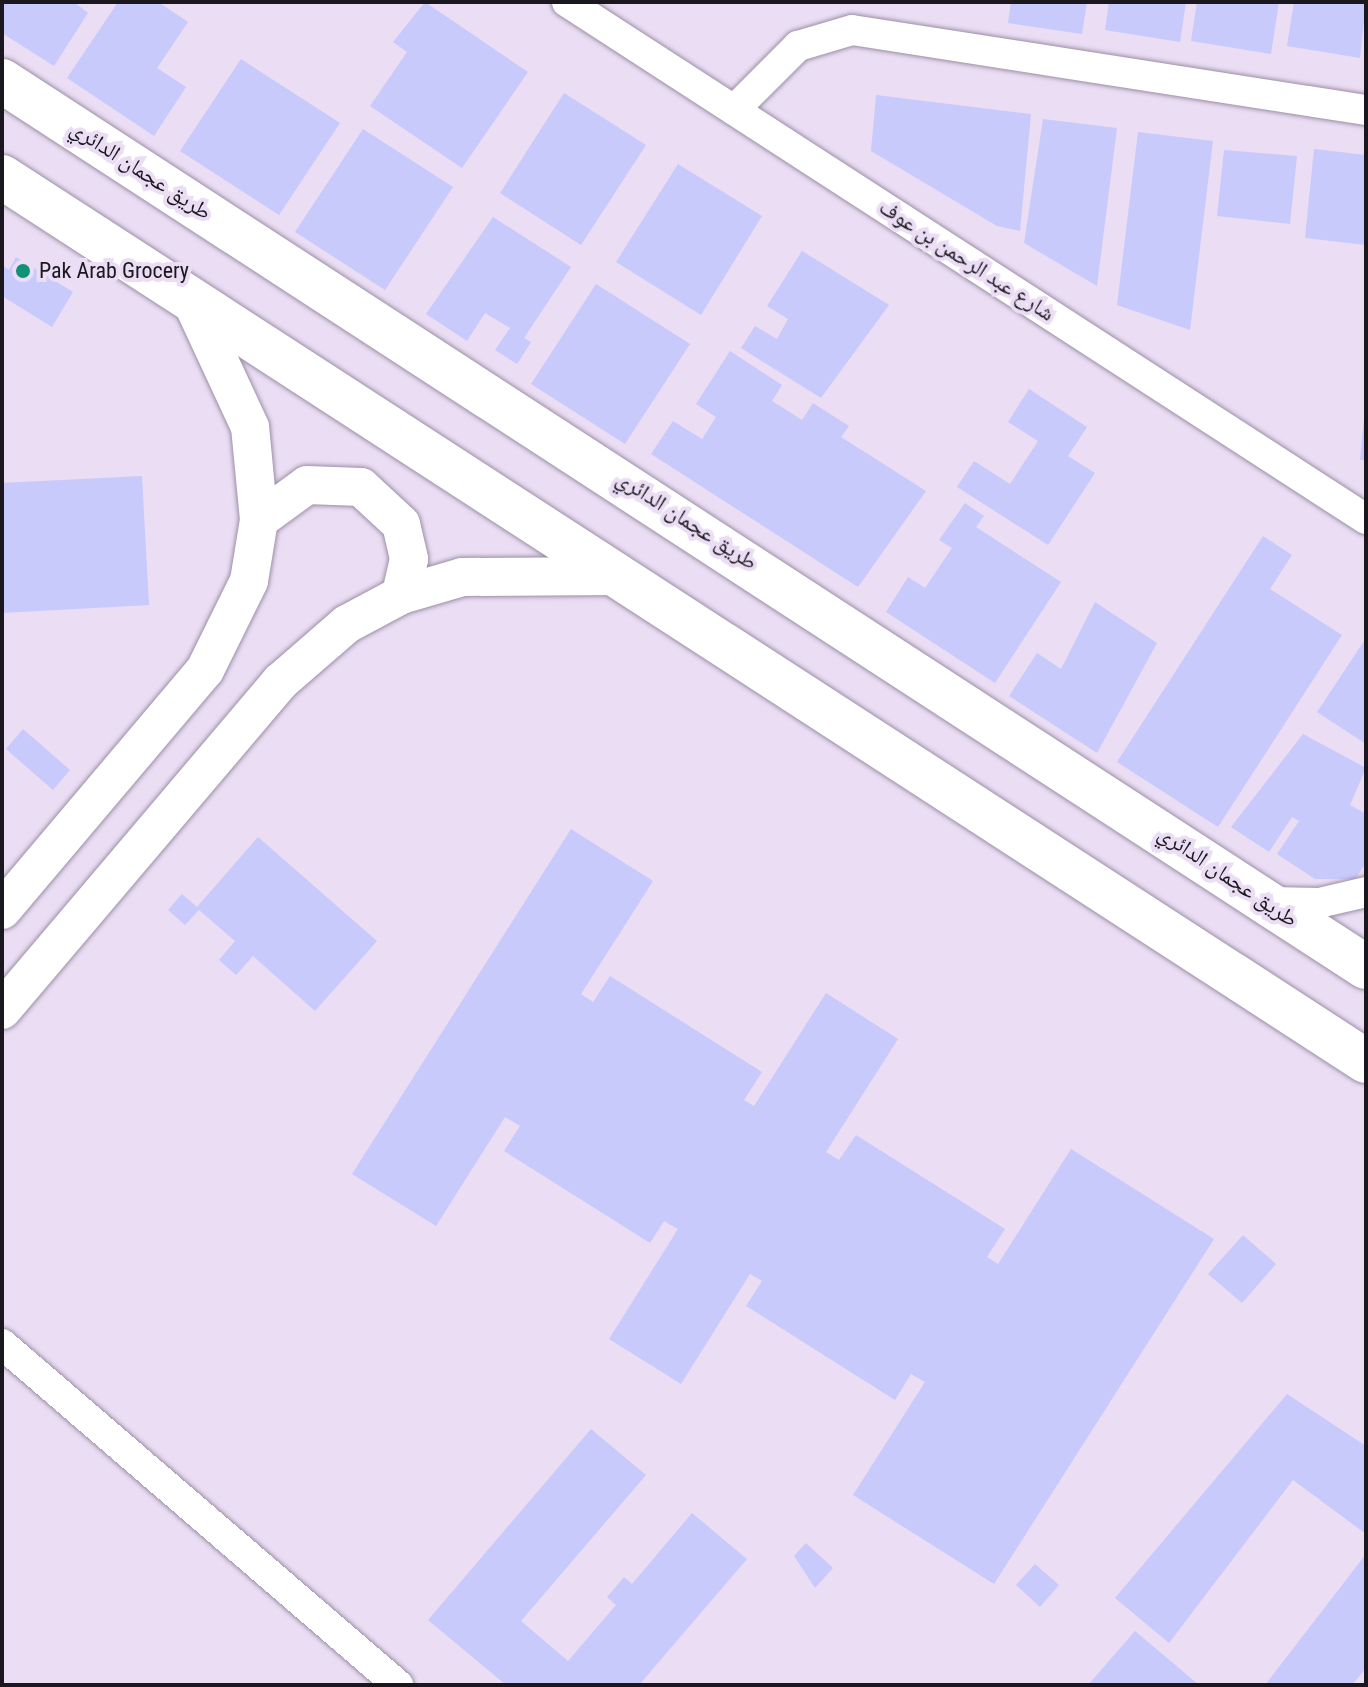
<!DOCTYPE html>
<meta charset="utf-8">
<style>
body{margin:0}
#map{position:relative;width:1368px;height:1687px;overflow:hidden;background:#eaddf4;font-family:"Roboto Condensed","Noto Naskh Arabic",sans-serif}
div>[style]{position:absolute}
.building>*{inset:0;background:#c8cafc}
.roads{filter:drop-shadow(0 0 2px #9b8fa5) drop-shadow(0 0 2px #9b8fa5)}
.minor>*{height:30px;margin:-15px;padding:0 15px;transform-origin:15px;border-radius:15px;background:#fff}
.tertiary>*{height:38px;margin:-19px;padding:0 19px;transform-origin:19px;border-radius:19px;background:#fff}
.secondary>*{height:44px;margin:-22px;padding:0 22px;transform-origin:22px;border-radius:22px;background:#fff}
.dots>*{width:22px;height:22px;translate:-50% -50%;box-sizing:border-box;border:4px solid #eaddf4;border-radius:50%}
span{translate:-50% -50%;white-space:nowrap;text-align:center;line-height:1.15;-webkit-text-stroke:8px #eaddf4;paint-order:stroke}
.street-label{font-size:22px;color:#1b171f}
.poi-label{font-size:22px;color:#1b171f}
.left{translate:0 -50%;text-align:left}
.frame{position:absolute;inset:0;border:4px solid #1b171f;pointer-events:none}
</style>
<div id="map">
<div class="building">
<i style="clip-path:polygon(2px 2px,74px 2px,88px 13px,54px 66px,2px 33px)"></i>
<i style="clip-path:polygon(118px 2px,158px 2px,188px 22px,157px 68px,186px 87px,154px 136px,67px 78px)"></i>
<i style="clip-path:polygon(425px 2px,528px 72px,462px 168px,370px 106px,407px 52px,393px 42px)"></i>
<i style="clip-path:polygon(1011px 2px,1087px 2px,1082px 34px,1008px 23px)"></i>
<i style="clip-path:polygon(1109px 2px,1186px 2px,1180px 42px,1105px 30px)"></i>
<i style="clip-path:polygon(1197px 2px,1279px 2px,1271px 54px,1191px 41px)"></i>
<i style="clip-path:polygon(1294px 2px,1366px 2px,1360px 58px,1287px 46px)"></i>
<i style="clip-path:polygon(241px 59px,340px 123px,279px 215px,180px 151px)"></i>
<i style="clip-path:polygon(564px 93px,646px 145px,581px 245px,500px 193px)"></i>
<i style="clip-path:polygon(876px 95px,1031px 114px,1020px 231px,997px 226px,871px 151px)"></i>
<i style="clip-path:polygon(1043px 119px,1117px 128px,1097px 286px,1024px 243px)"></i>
<i style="clip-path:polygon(363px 129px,453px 187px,385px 290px,295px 232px)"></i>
<i style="clip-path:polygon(1138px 132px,1213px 141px,1190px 330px,1117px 305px)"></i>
<i style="clip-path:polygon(1314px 149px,1366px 155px,1366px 245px,1305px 238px)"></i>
<i style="clip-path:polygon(1224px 150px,1297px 156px,1290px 224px,1217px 216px)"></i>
<i style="clip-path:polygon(678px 164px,762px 216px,701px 315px,616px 262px)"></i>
<i style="clip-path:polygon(493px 217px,571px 267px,524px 338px,531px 342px,517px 364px,495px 350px,510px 328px,485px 313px,467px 341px,426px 314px)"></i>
<i style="clip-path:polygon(802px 251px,889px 305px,821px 398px,741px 348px,755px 326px,777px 339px,788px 319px,767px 306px)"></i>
<i style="clip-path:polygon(16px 257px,73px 292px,52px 327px,2px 296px,2px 265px,9px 270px)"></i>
<i style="clip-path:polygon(596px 284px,690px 344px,625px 444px,531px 384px)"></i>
<i style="clip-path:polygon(730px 351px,782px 385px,772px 401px,802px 420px,813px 403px,849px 426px,841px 437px,926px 491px,858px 587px,651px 454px,673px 421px,702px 439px,716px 417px,696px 404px)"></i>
<i style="clip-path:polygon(1029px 389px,1087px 427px,1068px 456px,1095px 473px,1048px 545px,957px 487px,974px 461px,1010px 484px,1038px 441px,1008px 422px)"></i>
<i style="clip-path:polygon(1364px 419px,1366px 419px,1366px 460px,1360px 460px)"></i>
<i style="clip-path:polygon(142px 476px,149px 605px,2px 613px,2px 483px)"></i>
<i style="clip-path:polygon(965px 503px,984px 516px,976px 527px,1061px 582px,995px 683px,886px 612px,908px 577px,925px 588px,952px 548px,939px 540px)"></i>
<i style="clip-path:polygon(1263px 536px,1292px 555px,1270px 589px,1342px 635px,1218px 827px,1117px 762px)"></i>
<i style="clip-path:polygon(1095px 602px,1157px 643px,1097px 753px,1009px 696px,1037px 653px,1061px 669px)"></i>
<i style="clip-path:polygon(1366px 638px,1366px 744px,1317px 712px)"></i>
<i style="clip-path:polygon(23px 729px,70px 770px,53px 790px,6px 749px)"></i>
<i style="clip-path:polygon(1303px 734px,1366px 768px,1350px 805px,1366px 814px,1366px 863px,1355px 879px,1315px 879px,1277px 854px,1299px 821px,1292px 817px,1269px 852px,1231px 827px)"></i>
<i style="clip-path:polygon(571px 829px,653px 881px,581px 994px,593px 1002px,610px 976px,762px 1072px,744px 1100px,754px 1106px,826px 993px,898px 1039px,826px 1152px,839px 1160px,856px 1135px,1005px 1229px,987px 1257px,998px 1264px,1071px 1149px,1214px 1239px,994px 1584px,853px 1495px,925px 1382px,911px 1374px,895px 1400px,746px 1306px,762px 1281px,750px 1274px,681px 1384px,609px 1339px,678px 1229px,664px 1221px,650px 1243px,504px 1151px,520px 1126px,505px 1117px,436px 1226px,352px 1174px)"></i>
<i style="clip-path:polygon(258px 837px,377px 941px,315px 1011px,253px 956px,236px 975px,219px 960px,235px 941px,199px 910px,185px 925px,168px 910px,182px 894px,197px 907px)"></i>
<i style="clip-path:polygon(1243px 1235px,1276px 1264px,1242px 1303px,1208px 1274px)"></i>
<i style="clip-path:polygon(1287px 1394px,1366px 1446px,1366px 1534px,1293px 1480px,1169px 1643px,1115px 1598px)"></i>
<i style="clip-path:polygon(591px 1429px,646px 1475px,521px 1621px,568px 1661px,616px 1605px,607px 1597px,624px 1577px,632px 1584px,692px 1513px,747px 1559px,639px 1685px,506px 1685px,428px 1620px)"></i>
<i style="clip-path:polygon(806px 1543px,833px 1568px,815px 1588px,794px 1556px)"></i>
<i style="clip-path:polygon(1366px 1554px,1366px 1668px,1352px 1685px,1265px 1685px)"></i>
<i style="clip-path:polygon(1035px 1564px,1059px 1585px,1040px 1607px,1016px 1585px)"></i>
<i style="clip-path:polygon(1135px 1631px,1199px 1685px,1088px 1685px)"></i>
</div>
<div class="roads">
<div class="minor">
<i style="left:567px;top:2px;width:952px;rotate:32.91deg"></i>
<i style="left:734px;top:110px;width:91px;rotate:-45deg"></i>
<i style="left:798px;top:46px;width:56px;rotate:-16.5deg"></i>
<i style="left:852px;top:30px;width:520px;rotate:8.85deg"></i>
<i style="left:1270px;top:902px;width:49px;rotate:1.2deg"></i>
<i style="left:1319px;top:903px;width:48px;rotate:-13.2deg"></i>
<i style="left:2px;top:1344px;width:523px;rotate:40.73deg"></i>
</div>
<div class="tertiary">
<i style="left:259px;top:520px;width:59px;rotate:-36.1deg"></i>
<i style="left:307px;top:485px;width:54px;rotate:2.1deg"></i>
<i style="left:361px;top:487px;width:54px;rotate:42.8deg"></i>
<i style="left:401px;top:524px;width:36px;rotate:77deg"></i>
<i style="left:409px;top:559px;width:37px;rotate:103deg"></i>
<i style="left:2px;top:910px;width:314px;rotate:-49.8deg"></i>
<i style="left:205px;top:670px;width:99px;rotate:-63.7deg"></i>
<i style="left:249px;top:581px;width:62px;rotate:-80.7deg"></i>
<i style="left:259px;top:520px;width:93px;rotate:-95.5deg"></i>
<i style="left:250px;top:427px;width:142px;rotate:-114.9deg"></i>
<i style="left:2px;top:1010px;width:430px;rotate:-49.7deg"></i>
<i style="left:280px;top:682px;width:89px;rotate:-40.9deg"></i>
<i style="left:347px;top:624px;width:61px;rotate:-28.2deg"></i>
<i style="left:401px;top:595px;width:64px;rotate:-16.4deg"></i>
<i style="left:462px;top:577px;width:156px;rotate:-0.4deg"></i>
</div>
<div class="secondary">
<i style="left:2px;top:81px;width:1626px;rotate:33.01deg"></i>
<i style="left:2px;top:177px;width:1625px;rotate:32.95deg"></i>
</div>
</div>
<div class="dots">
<i style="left:23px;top:271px;background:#109178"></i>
</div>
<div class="street-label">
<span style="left:141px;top:170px;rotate:33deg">طريق عجمان الدائري</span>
<span style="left:967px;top:260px;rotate:33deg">شارع عبد الرحمن بن عوف</span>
<span style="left:687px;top:520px;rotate:33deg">طريق عجمان الدائري</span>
<span style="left:1228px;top:876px;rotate:34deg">طريق عجمان الدائري</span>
</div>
<div class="poi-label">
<span class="left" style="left:39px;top:271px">Pak Arab Grocery</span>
</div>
<div class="frame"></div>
</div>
